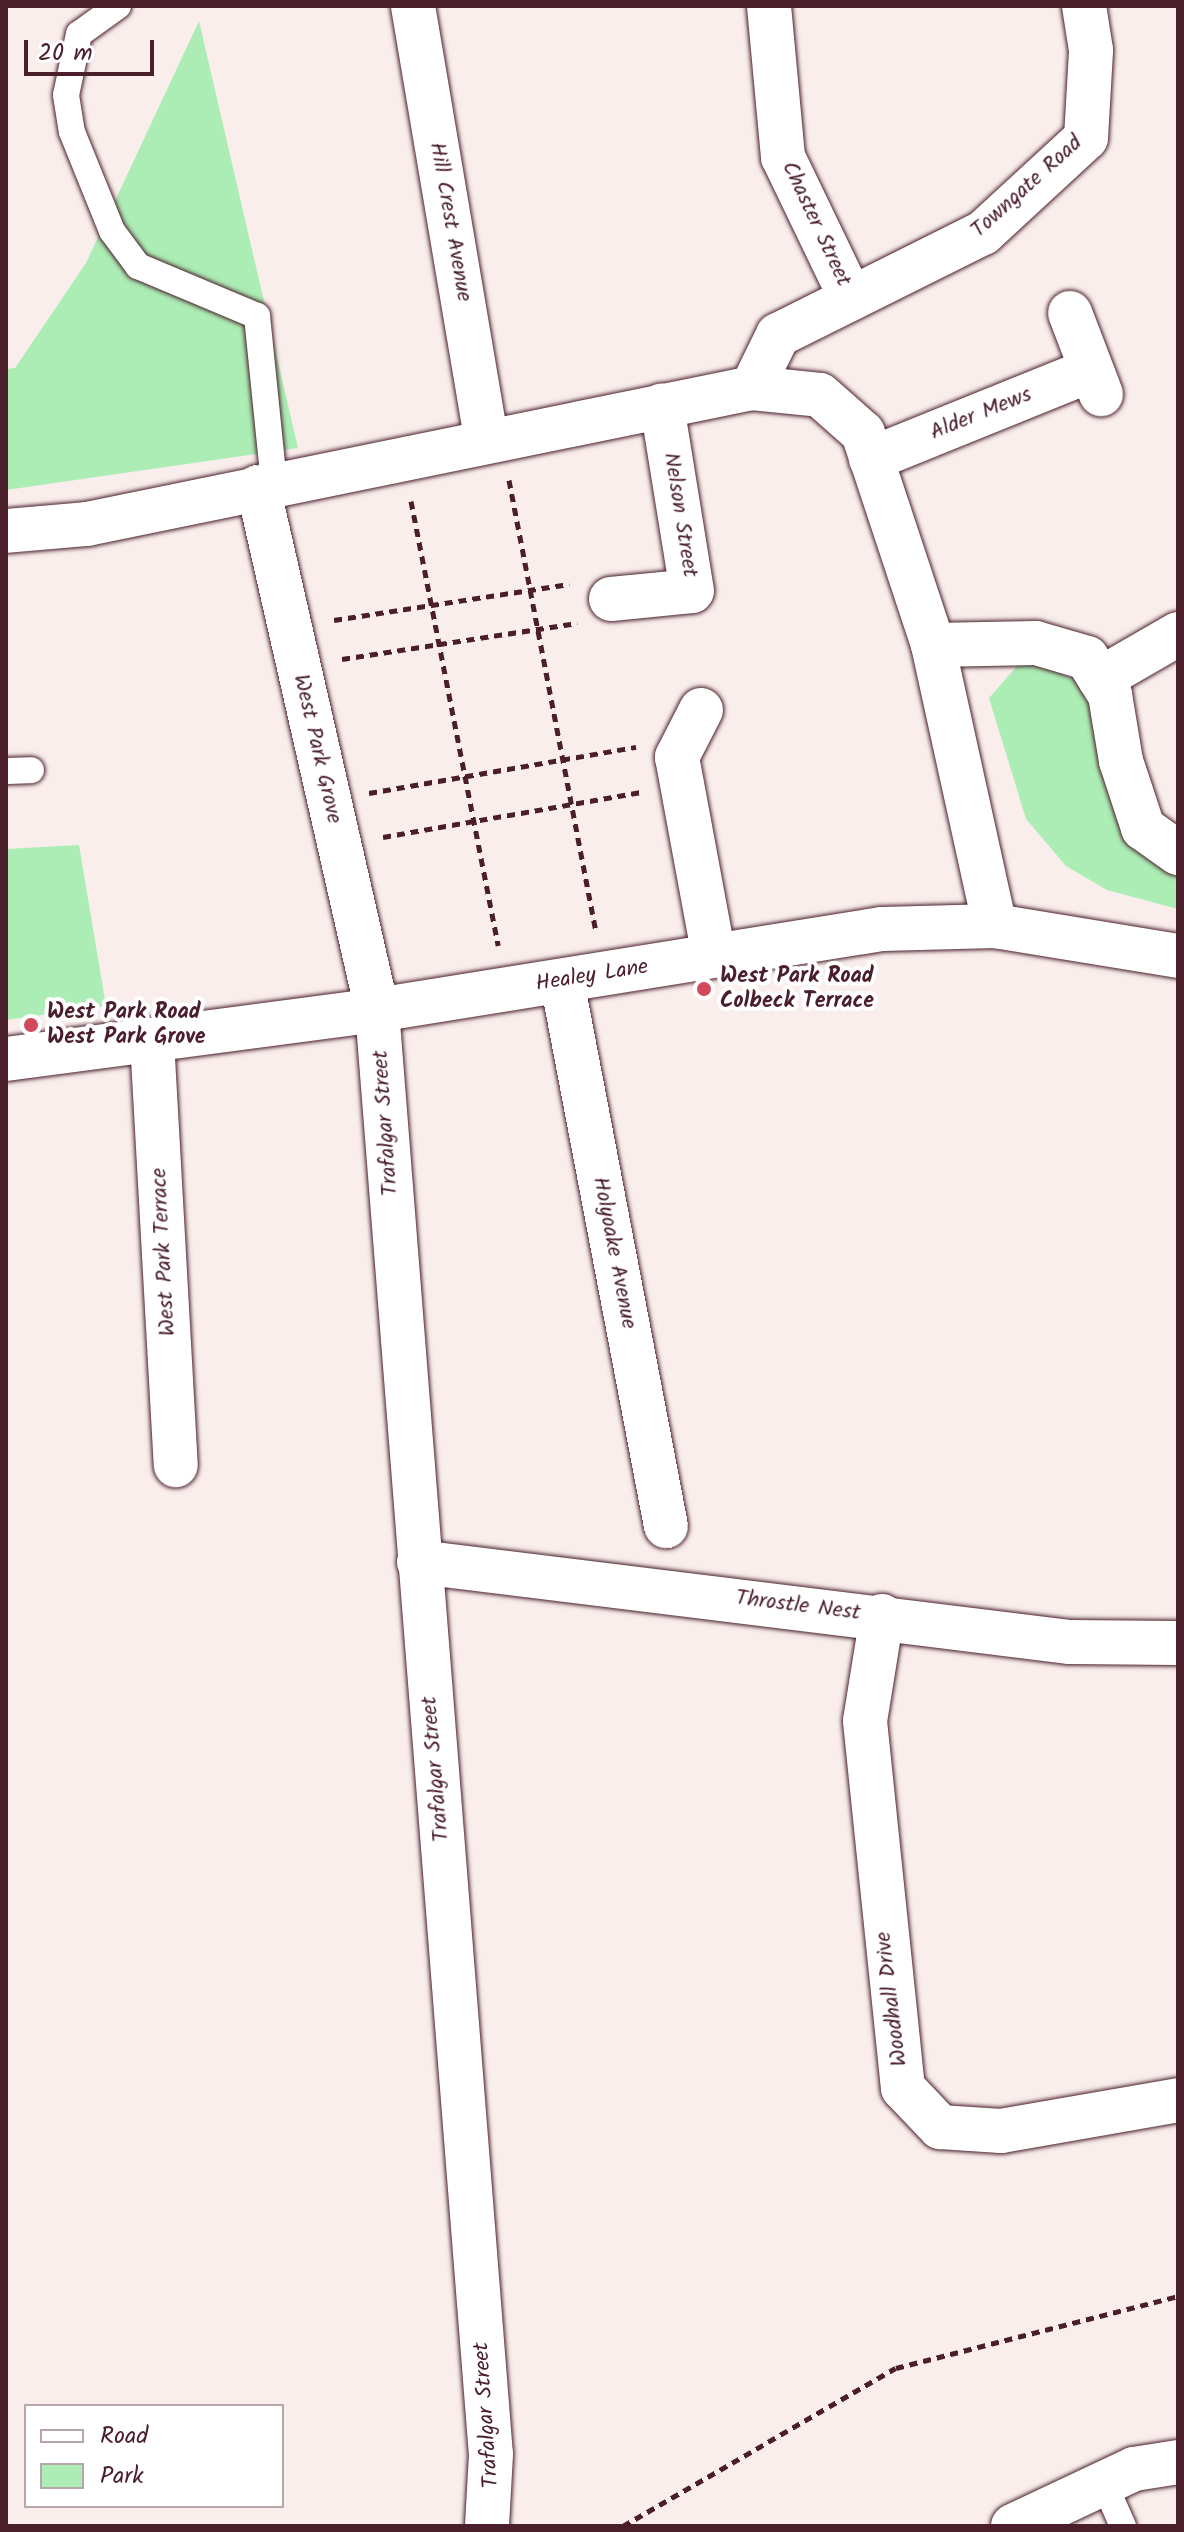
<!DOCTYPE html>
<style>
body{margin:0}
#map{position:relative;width:1184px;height:2532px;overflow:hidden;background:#f9eeec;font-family:Kalam,sans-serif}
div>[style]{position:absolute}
.green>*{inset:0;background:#acedb5}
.path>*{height:5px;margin-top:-2.5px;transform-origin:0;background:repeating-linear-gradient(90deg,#4a1f2b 0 8px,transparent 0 14px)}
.roads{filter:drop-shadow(0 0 2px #4a1f2b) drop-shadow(0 0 2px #4a1f2b)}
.lane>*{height:26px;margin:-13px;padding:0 13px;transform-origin:13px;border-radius:13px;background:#fff}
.street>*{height:44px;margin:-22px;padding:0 22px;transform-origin:22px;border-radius:22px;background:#fff}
.secondary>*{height:44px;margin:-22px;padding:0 22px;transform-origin:22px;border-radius:22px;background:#fff}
.dots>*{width:22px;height:22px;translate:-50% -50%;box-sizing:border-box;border:4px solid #fff;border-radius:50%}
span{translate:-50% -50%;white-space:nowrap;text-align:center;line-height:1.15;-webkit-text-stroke:8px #fff;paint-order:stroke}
.street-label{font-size:22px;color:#4a1f2b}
.poi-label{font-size:22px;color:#4a1f2b;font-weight:700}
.left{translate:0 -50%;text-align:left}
.frame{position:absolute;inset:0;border:8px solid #4a1f2b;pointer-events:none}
.legend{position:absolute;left:24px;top:2404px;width:260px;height:104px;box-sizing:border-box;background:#fff;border:2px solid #b7a5aa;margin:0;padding:10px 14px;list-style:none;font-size:24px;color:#4a1f2b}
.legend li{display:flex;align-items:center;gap:16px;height:40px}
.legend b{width:40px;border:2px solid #b7a5aa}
.scale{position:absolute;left:24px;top:40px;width:130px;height:36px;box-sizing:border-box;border:4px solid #4a1f2b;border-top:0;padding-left:10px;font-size:24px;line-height:28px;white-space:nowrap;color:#4a1f2b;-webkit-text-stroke:6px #fff;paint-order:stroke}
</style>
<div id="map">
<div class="green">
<i style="clip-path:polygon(199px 21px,298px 448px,6px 490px,6px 369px,15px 368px,86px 263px)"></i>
<i style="clip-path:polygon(1039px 664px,1077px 681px,1178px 869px,1178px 909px,1107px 890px,1066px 866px,1026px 819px,989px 698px,1017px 666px)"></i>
<i style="clip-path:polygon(79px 845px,106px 1006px,6px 1020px,6px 849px)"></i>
</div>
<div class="path">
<i style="left:509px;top:480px;width:458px;rotate:79.1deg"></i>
<i style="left:411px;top:501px;width:453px;rotate:78.9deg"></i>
<i style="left:334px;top:620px;width:238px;rotate:-8.7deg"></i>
<i style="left:342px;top:659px;width:238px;rotate:-8.7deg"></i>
<i style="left:369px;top:793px;width:271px;rotate:-9.8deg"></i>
<i style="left:383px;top:837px;width:262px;rotate:-9.9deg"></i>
<i style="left:623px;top:2526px;width:315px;rotate:-30.1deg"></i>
<i style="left:896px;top:2368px;width:291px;rotate:-14.3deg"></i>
</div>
<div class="roads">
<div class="lane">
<i style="left:118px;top:6px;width:48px;rotate:144.3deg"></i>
<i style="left:79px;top:34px;width:62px;rotate:102deg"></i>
<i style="left:66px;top:95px;width:37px;rotate:81deg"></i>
<i style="left:72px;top:132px;width:107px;rotate:68deg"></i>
<i style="left:112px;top:231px;width:44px;rotate:53.4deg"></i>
<i style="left:138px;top:266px;width:129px;rotate:22.8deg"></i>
<i style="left:257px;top:316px;width:169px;rotate:84.2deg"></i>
<i style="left:6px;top:771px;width:25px;rotate:-2deg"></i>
<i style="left:1104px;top:2483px;width:47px;rotate:66.2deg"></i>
</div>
<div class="street">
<i style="left:413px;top:6px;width:438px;rotate:80.4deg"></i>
<i style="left:769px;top:6px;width:152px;rotate:84.7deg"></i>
<i style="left:783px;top:157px;width:157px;rotate:64.3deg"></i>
<i style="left:1070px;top:313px;width:87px;rotate:69.1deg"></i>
<i style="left:752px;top:388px;width:59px;rotate:-63.9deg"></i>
<i style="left:778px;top:335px;width:229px;rotate:-26.5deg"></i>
<i style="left:983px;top:233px;width:140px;rotate:-42.7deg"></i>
<i style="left:1086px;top:138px;width:88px;rotate:-86.7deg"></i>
<i style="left:1091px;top:50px;width:45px;rotate:-99deg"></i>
<i style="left:871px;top:459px;width:237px;rotate:-22deg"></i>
<i style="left:258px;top:487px;width:536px;rotate:77.18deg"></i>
<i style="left:377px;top:1010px;width:1448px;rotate:85.49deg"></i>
<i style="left:491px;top:2454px;width:72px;rotate:93.2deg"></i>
<i style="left:6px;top:531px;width:81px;rotate:-4.9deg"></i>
<i style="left:87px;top:524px;width:679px;rotate:-11.56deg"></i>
<i style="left:752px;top:388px;width:68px;rotate:5.9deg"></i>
<i style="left:820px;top:395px;width:57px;rotate:41.5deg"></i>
<i style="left:863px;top:433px;width:223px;rotate:71.7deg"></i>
<i style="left:933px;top:645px;width:288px;rotate:77.6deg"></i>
<i style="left:611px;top:599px;width:81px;rotate:-5.6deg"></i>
<i style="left:692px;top:591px;width:188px;rotate:-99.2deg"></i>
<i style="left:933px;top:645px;width:103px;rotate:-1.1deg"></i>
<i style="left:1036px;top:643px;width:53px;rotate:16.4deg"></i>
<i style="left:1087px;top:658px;width:44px;rotate:58.1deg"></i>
<i style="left:1110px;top:695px;width:67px;rotate:80.5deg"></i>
<i style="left:1121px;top:761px;width:71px;rotate:71.8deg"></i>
<i style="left:1143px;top:828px;width:43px;rotate:35.5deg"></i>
<i style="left:1100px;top:679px;width:90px;rotate:-30deg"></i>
<i style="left:701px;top:710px;width:53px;rotate:117.1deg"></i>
<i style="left:677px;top:757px;width:202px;rotate:79.5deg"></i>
<i style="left:562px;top:981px;width:555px;rotate:79.2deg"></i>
<i style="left:152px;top:1040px;width:426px;rotate:86.8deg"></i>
<i style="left:419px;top:1562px;width:656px;rotate:7.01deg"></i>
<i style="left:1070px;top:1642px;width:108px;rotate:0.5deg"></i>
<i style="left:882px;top:1616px;width:106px;rotate:99.2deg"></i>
<i style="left:865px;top:1721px;width:369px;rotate:84.1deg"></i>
<i style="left:903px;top:2088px;width:54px;rotate:46.5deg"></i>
<i style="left:940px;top:2127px;width:61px;rotate:3.8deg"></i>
<i style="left:1001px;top:2131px;width:180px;rotate:-9.9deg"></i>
<i style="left:1013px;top:2526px;width:134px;rotate:-25.2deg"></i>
<i style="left:1134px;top:2469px;width:45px;rotate:-9deg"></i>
</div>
<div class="secondary">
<i style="left:6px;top:1059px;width:374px;rotate:-7.5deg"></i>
<i style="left:377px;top:1010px;width:511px;rotate:-9.11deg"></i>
<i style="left:882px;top:929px;width:113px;rotate:-1.5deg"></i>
<i style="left:995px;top:926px;width:185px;rotate:9.3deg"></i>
</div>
</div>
<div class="dots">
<i style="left:704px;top:989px;background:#d1495b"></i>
<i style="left:31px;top:1025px;background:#d1495b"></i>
</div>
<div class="street-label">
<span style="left:1027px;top:187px;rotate:-42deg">Towngate Road</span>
<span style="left:450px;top:222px;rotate:80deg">Hill Crest Avenue</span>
<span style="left:816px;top:224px;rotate:65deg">Chaster Street</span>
<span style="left:981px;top:414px;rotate:-22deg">Alder Mews</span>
<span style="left:680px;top:515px;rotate:81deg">Nelson Street</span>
<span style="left:317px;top:749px;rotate:77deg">West Park Grove</span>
<span style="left:592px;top:976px;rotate:-9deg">Healey Lane</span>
<span style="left:386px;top:1123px;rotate:-94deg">Trafalgar Street</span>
<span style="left:164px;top:1252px;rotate:-93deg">West Park Terrace</span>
<span style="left:614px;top:1253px;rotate:79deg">Holyoake Avenue</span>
<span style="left:798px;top:1606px;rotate:7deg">Throstle Nest</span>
<span style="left:436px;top:1769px;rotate:-95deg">Trafalgar Street</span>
<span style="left:892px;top:1999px;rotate:-97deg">Woodhall Drive</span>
<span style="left:487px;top:2415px;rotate:-94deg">Trafalgar Street</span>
</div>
<div class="poi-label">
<span class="left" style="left:720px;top:989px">West Park Road<br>Colbeck Terrace</span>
<span class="left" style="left:47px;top:1025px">West Park Road<br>West Park Grove</span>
</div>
<div class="frame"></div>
<ul class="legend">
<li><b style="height:10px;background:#fff"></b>Road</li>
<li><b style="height:22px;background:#acedb5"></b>Park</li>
</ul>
<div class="scale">20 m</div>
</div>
